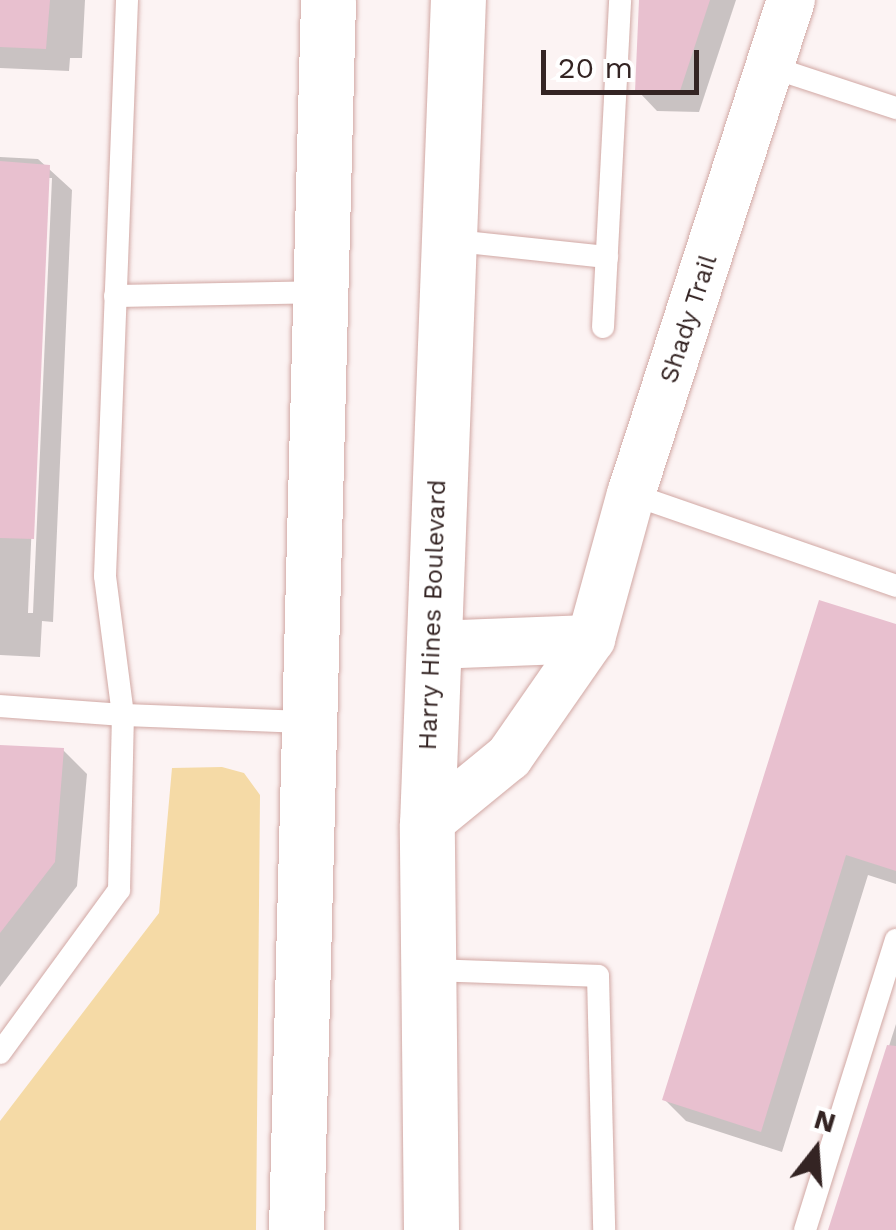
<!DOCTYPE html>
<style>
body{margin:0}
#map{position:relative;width:896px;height:1230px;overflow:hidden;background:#fcf3f3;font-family:"Work Sans",sans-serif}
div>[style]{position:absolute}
.green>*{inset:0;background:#f5daa6}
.shadow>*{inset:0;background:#0003}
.building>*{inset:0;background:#e8c0cf}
.roads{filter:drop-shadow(0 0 2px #d1a8a4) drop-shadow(0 0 2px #d1a8a4)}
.service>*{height:22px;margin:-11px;padding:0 11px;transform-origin:11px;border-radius:11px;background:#fff}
.minor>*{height:48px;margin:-24px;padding:0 24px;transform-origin:24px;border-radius:24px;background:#fff}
.primary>*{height:55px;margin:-27.5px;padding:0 27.5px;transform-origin:27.5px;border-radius:27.5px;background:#fff}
span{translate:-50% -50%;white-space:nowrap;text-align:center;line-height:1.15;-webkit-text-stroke:8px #fff;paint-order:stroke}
.street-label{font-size:25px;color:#342423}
.north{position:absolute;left:766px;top:1100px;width:100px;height:100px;-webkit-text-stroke:8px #fff;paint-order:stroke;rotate:17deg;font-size:28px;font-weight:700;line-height:40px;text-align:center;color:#342423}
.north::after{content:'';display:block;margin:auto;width:35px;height:45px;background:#342423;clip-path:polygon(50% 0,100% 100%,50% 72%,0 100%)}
.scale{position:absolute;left:541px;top:50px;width:158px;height:45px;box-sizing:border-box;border:5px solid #342423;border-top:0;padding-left:12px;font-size:30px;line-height:35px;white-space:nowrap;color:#342423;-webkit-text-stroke:8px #fff;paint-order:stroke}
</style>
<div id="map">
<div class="green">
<i style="clip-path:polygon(222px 767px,244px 773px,260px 795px,256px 1230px,0 1230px,0 1121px,159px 913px,172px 768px)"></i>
</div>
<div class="shadow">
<i style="clip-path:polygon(0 0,85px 0,82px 58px,70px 58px,69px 71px,0 68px)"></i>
<i style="clip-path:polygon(642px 0,736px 0,699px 112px,657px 111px,638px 91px)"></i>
<i style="clip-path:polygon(evenodd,0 157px,38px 159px,72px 190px,53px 622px,42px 621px,40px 657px,0 655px,0 157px,47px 178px,52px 178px,33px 613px,28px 613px,47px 178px)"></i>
<i style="clip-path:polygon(896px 626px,896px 884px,868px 875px,782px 1152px,686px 1121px,665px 1100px)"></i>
<i style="clip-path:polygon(0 748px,63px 750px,87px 774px,77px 886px,0 987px)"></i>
<i style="clip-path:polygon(896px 1024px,896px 1230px,831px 1230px)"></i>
</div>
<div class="building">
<i style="clip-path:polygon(0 0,50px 0,46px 49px,0 47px)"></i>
<i style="clip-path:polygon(639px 0,710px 0,679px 94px,635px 92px)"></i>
<i style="clip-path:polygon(0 161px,50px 165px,34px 539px,0 538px)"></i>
<i style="clip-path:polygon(819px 600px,896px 624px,896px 871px,846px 855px,761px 1132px,662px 1100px)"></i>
<i style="clip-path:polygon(0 745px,64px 748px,55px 862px,0 933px)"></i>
<i style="clip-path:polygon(887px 1045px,896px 1046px,896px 1230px,828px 1230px)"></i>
</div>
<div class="roads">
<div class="service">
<i style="left:771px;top:67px;width:132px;rotate:18.2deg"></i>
<i style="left:447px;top:240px;width:161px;rotate:6.1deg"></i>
<i style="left:115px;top:296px;width:202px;rotate:-1.1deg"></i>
<i style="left:603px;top:327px;width:327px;rotate:-87deg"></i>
<i style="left:631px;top:494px;width:281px;rotate:19.1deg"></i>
<i style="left:0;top:706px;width:123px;rotate:4.2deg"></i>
<i style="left:123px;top:715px;width:140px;rotate:-97.4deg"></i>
<i style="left:105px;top:576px;width:576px;rotate:-87.81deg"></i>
<i style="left:428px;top:970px;width:170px;rotate:2deg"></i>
<i style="left:598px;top:976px;width:254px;rotate:88.6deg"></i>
<i style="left:0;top:1053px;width:202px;rotate:-53.9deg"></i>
<i style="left:119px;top:890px;width:175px;rotate:-88.7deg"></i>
<i style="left:123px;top:715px;width:183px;rotate:2.2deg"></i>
<i style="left:805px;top:1230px;width:304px;rotate:-72.6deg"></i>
</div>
<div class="minor">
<i style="left:432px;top:645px;width:159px;rotate:-2.2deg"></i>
<i style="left:427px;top:824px;width:106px;rotate:-39.3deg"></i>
<i style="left:509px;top:757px;width:144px;rotate:-55.2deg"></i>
<i style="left:591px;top:639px;width:150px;rotate:-74.6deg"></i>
<i style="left:631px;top:494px;width:519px;rotate:-72.05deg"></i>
</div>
<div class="primary">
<i style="left:296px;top:1230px;width:1230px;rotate:-88.51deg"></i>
<i style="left:431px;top:1230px;width:406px;rotate:-90.6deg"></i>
<i style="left:427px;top:824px;width:825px;rotate:-87.85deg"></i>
</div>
</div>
<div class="street-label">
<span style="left:689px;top:319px;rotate:-72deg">Shady Trail</span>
<span style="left:433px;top:615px;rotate:-88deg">Harry Hines Boulevard</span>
</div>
<div class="north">N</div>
<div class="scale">20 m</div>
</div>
